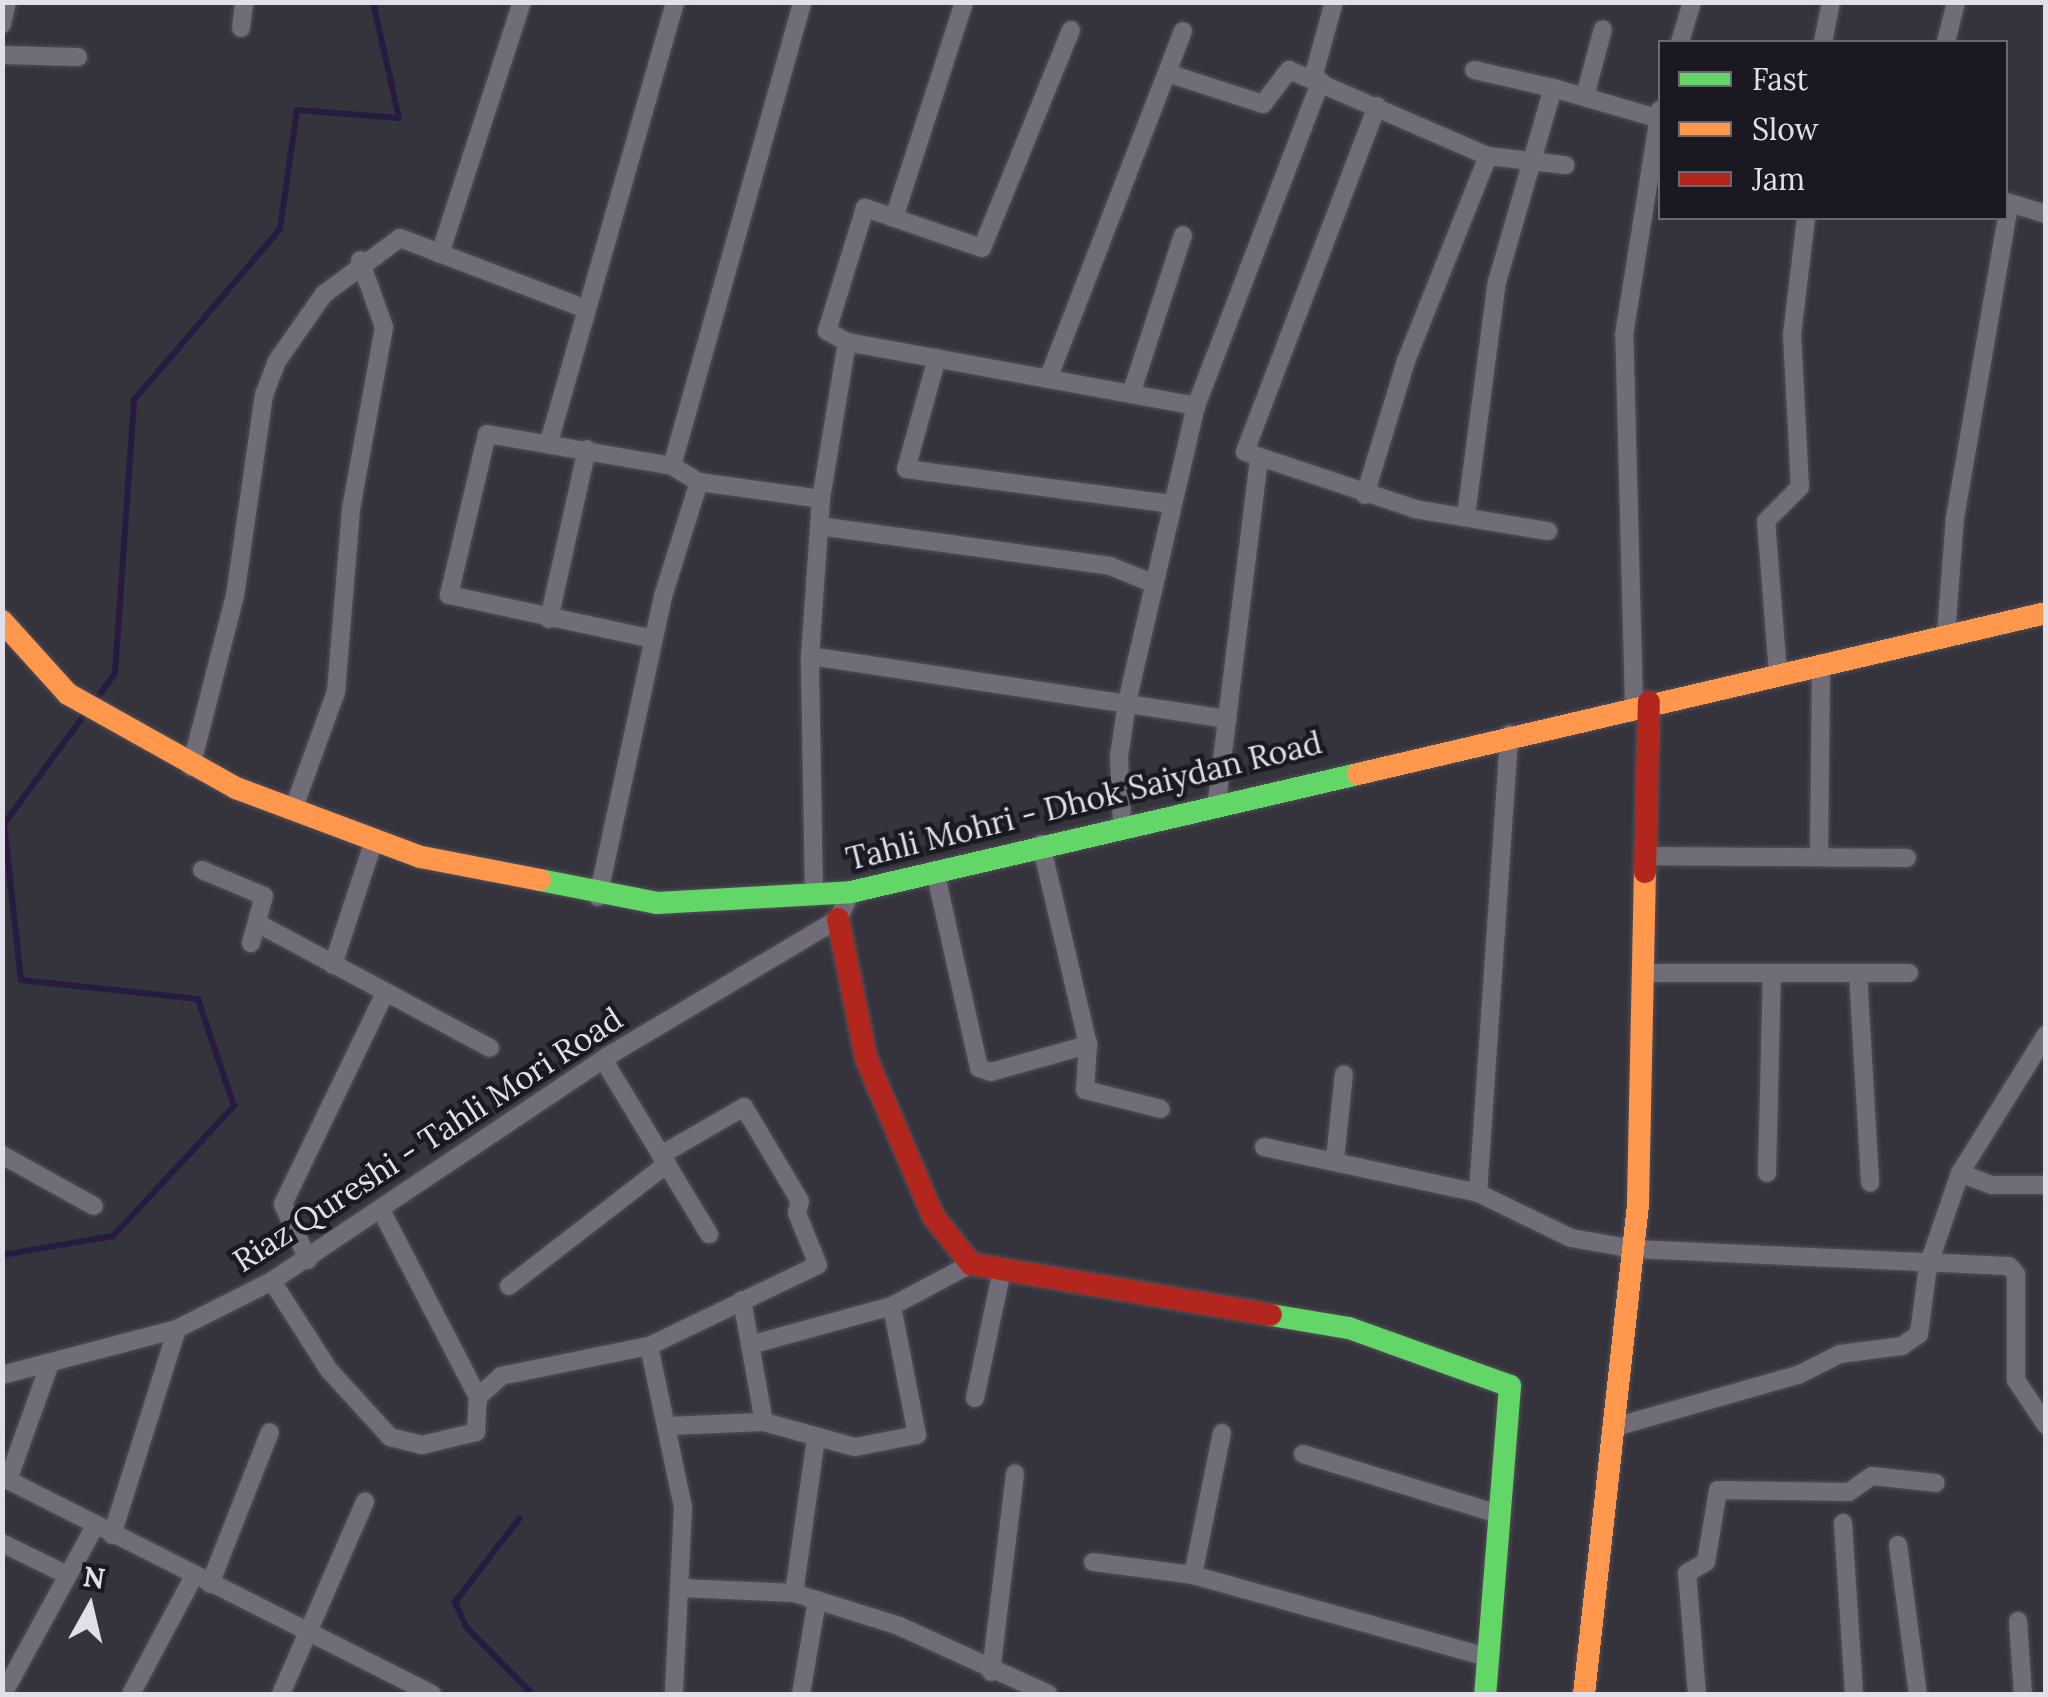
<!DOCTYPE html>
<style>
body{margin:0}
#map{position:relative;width:2048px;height:1697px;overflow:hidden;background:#35333c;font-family:Lora,serif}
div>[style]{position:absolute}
.stream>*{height:6px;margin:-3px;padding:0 3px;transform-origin:3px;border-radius:3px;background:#271b42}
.roads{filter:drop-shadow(0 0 2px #514f57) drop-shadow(0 0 2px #514f57)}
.street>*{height:18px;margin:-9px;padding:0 9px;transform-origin:9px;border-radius:9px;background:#706d79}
.fast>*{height:22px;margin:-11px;padding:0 11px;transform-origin:11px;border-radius:11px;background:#63d668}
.slow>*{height:22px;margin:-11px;padding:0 11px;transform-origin:11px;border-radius:11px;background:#ff974d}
.jam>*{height:22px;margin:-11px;padding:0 11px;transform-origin:11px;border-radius:11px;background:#b3261e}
span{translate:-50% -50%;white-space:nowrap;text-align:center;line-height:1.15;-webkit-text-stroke:9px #1a1820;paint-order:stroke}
.street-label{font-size:32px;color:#e1dfea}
.frame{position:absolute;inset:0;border:5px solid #e1dfea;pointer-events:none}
.legend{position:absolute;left:1658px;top:40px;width:350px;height:180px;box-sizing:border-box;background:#1a1820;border:2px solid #6a6871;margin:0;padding:12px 18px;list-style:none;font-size:30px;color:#e1dfea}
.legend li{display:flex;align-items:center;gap:20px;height:50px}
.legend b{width:50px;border:2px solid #6a6871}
.north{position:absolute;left:40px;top:1557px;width:100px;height:100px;-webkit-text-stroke:8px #1a1820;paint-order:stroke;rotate:8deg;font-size:28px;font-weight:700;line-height:40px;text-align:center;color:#e1dfea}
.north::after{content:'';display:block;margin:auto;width:35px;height:45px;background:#e1dfea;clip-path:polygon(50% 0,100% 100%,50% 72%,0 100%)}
</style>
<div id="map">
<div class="stream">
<i style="left:95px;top:701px;width:34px;rotate:-54deg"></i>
<i style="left:115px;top:673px;width:274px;rotate:-86deg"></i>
<i style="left:134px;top:400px;width:225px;rotate:-49.5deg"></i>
<i style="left:280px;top:229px;width:120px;rotate:-81.9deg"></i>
<i style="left:297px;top:110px;width:102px;rotate:4.5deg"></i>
<i style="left:399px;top:118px;width:119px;rotate:-102.6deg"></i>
<i style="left:2px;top:1255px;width:113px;rotate:-9.7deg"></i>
<i style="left:113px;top:1236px;width:178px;rotate:-47.1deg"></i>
<i style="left:234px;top:1106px;width:113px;rotate:-108.6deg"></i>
<i style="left:198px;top:999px;width:178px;rotate:-173.9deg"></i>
<i style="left:21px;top:980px;width:157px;rotate:-96.2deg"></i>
<i style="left:4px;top:824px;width:140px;rotate:-53.7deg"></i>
<i style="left:519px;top:1519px;width:105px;rotate:127.6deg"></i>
<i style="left:455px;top:1602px;width:27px;rotate:66deg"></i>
<i style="left:466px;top:1627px;width:94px;rotate:45.4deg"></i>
</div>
<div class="roads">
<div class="street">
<i style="left:2px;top:24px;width:23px;rotate:-77deg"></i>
<i style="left:241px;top:28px;width:26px;rotate:-83deg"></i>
<i style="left:1071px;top:30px;width:235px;rotate:112.2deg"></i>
<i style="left:982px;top:248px;width:124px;rotate:-161.1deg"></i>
<i style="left:865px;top:208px;width:129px;rotate:107.2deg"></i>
<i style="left:827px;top:331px;width:23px;rotate:29deg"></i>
<i style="left:847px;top:342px;width:355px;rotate:10.4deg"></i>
<i style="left:1680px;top:42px;width:42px;rotate:-73.3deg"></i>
<i style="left:1823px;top:42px;width:41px;rotate:-78.7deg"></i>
<i style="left:1946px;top:42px;width:41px;rotate:-76deg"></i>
<i style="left:2px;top:55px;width:76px;rotate:1.5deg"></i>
<i style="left:1474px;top:70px;width:81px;rotate:12.8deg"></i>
<i style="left:1167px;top:73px;width:101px;rotate:17.9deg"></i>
<i style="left:1263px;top:104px;width:43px;rotate:-52.6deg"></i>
<i style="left:1289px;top:70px;width:217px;rotate:23.4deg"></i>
<i style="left:1488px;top:156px;width:78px;rotate:6.7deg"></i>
<i style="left:1313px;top:78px;width:79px;rotate:-74.6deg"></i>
<i style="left:1585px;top:96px;width:69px;rotate:-75deg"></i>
<i style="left:1377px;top:106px;width:370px;rotate:110.9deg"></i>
<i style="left:1245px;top:452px;width:179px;rotate:18.5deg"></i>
<i style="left:1415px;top:509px;width:135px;rotate:9.4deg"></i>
<i style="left:2006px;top:202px;width:42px;rotate:16.7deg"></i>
<i style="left:894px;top:218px;width:227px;rotate:-72deg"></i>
<i style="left:440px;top:254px;width:265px;rotate:-72deg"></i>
<i style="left:937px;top:358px;width:115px;rotate:105.6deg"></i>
<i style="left:906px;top:469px;width:269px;rotate:7.5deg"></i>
<i style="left:1048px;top:379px;width:373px;rotate:-68.8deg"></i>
<i style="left:1131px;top:394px;width:167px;rotate:-71.9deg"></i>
<i style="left:549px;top:442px;width:458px;rotate:-74deg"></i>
<i style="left:672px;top:466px;width:482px;rotate:-74.3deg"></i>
<i style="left:1365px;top:495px;width:140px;rotate:-73deg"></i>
<i style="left:1406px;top:361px;width:221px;rotate:-68.2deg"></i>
<i style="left:1466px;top:516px;width:236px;rotate:-82.5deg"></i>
<i style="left:1497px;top:282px;width:202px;rotate:-73.9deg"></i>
<i style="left:1553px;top:88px;width:111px;rotate:16.2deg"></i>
<i style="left:819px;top:526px;width:294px;rotate:7.8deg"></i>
<i style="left:1110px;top:566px;width:48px;rotate:21.8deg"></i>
<i style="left:549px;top:619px;width:174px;rotate:-77.4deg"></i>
<i style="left:1946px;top:634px;width:116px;rotate:-85.6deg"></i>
<i style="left:1955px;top:518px;width:319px;rotate:-80.2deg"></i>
<i style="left:653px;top:639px;width:209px;rotate:-167.8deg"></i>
<i style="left:449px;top:595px;width:165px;rotate:-76.7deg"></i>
<i style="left:487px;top:434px;width:188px;rotate:9.8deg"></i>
<i style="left:672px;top:466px;width:31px;rotate:31deg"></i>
<i style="left:699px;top:482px;width:123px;rotate:7.9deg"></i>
<i style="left:810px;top:656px;width:422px;rotate:8.6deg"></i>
<i style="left:1778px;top:673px;width:152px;rotate:-94.5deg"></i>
<i style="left:1766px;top:521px;width:48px;rotate:-45deg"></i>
<i style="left:1800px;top:487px;width:152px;rotate:-93deg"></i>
<i style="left:1792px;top:335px;width:118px;rotate:-83.2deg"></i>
<i style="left:1634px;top:705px;width:370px;rotate:-91.5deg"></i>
<i style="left:1624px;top:335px;width:228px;rotate:-80.9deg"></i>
<i style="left:191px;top:767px;width:177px;rotate:-75.6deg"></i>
<i style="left:235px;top:596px;width:203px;rotate:-81.8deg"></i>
<i style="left:264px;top:395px;width:36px;rotate:-69deg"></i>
<i style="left:277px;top:361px;width:82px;rotate:-55deg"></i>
<i style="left:324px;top:294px;width:94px;rotate:-36.4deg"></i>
<i style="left:400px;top:238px;width:199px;rotate:20.9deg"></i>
<i style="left:1217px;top:801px;width:343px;rotate:-83deg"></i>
<i style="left:293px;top:810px;width:126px;rotate:-70deg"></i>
<i style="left:336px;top:692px;width:184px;rotate:-85.3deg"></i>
<i style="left:351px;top:509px;width:185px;rotate:-79.7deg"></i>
<i style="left:384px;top:327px;width:71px;rotate:-109.7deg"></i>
<i style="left:1122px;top:823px;width:66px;rotate:-92.6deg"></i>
<i style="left:1119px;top:757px;width:56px;rotate:-81.7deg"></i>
<i style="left:1127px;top:702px;width:304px;rotate:-76.9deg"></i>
<i style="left:1196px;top:406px;width:348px;rotate:-69deg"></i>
<i style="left:1041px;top:844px;width:206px;rotate:76.8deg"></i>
<i style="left:1088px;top:1045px;width:45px;rotate:93.8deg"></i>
<i style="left:1085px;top:1090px;width:78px;rotate:14deg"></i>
<i style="left:1647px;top:856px;width:260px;rotate:0.4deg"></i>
<i style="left:1819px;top:857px;width:194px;rotate:-89.4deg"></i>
<i style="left:202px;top:870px;width:67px;rotate:22.8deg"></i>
<i style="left:264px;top:896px;width:49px;rotate:105.5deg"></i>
<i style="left:935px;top:871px;width:202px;rotate:77.4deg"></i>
<i style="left:979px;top:1068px;width:13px;rotate:18deg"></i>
<i style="left:991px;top:1072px;width:101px;rotate:-15.6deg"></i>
<i style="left:814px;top:895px;width:239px;rotate:-91deg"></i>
<i style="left:810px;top:656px;width:157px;rotate:-86deg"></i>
<i style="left:821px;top:499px;width:159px;rotate:-80.6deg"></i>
<i style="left:598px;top:897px;width:308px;rotate:-77.8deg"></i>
<i style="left:663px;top:596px;width:120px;rotate:-72.5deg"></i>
<i style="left:259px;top:924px;width:262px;rotate:28.2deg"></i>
<i style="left:333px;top:965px;width:132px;rotate:-71.8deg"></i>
<i style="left:1644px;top:973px;width:265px"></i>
<i style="left:1858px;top:973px;width:210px;rotate:86.7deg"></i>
<i style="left:603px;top:1059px;width:205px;rotate:58.8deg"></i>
<i style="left:1264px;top:1147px;width:219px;rotate:12.1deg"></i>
<i style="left:1478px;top:1193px;width:103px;rotate:25.8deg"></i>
<i style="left:1571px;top:1238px;width:65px;rotate:9.8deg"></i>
<i style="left:1635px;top:1249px;width:374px;rotate:2.6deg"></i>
<i style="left:2009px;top:1266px;width:11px;rotate:49deg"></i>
<i style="left:2016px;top:1274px;width:106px;rotate:90deg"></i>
<i style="left:2016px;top:1380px;width:54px;rotate:56.3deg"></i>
<i style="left:2px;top:1155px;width:105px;rotate:29deg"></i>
<i style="left:1335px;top:1159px;width:85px;rotate:-84deg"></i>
<i style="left:1767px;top:1173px;width:200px;rotate:-88.6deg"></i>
<i style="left:1960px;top:1173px;width:34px;rotate:21deg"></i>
<i style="left:1992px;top:1185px;width:54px"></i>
<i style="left:1478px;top:1193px;width:460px;rotate:-86.1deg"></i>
<i style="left:381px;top:1210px;width:211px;rotate:62.6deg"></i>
<i style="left:308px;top:1260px;width:61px;rotate:-114.1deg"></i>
<i style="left:283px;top:1204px;width:234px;rotate:-64.2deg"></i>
<i style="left:272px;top:1281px;width:106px;rotate:57.4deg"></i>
<i style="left:329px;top:1370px;width:91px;rotate:47.7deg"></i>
<i style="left:390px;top:1437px;width:33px;rotate:14deg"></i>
<i style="left:422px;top:1445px;width:56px;rotate:-13.5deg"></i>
<i style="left:476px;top:1432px;width:35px;rotate:-87deg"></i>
<i style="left:478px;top:1397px;width:31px;rotate:-42deg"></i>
<i style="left:501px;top:1376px;width:151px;rotate:-11.5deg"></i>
<i style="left:649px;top:1346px;width:187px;rotate:-25.6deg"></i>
<i style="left:818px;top:1265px;width:56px;rotate:-112deg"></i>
<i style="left:797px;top:1213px;width:12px;rotate:-76deg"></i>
<i style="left:800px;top:1201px;width:109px;rotate:-120.8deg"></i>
<i style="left:744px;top:1107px;width:96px;rotate:150deg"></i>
<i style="left:509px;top:1286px;width:200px;rotate:-37.7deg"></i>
<i style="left:742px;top:1300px;width:124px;rotate:79.8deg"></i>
<i style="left:750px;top:1345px;width:147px;rotate:-15.4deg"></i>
<i style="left:892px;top:1306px;width:89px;rotate:-28deg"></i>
<i style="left:649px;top:1346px;width:165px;rotate:78.1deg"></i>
<i style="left:683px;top:1507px;width:187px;rotate:92.8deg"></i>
<i style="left:2px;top:1375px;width:181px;rotate:-14.7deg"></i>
<i style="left:177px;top:1329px;width:106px;rotate:-26.8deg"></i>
<i style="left:272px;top:1281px;width:399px;rotate:-33.8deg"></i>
<i style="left:603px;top:1059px;width:274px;rotate:-30.8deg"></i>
<i style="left:838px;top:919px;width:30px;rotate:-64deg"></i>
<i style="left:975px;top:1398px;width:131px;rotate:-78.1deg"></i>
<i style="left:667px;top:1426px;width:97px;rotate:-2.4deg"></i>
<i style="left:764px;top:1422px;width:94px;rotate:15.4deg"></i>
<i style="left:855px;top:1447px;width:63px;rotate:-11deg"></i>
<i style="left:917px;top:1435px;width:131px;rotate:-101deg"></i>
<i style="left:1615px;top:1427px;width:190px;rotate:-15.9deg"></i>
<i style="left:1798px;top:1375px;width:47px;rotate:-26.6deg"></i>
<i style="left:1840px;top:1354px;width:63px;rotate:-7.4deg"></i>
<i style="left:1902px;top:1346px;width:21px;rotate:-35deg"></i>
<i style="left:1919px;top:1334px;width:69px;rotate:-82.5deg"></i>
<i style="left:1928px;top:1266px;width:98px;rotate:-71deg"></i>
<i style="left:1960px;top:1173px;width:163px;rotate:-58.1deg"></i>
<i style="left:1303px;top:1454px;width:204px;rotate:17.1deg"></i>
<i style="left:2px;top:1477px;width:482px;rotate:26.8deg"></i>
<i style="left:8px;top:1480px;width:121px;rotate:-70.2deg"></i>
<i style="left:1843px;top:1523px;width:171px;rotate:86.3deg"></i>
<i style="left:112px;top:1535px;width:216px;rotate:-72.5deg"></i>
<i style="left:2px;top:1543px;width:72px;rotate:26.2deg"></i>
<i style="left:1898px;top:1545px;width:150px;rotate:82.4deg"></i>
<i style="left:1093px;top:1562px;width:101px;rotate:7.4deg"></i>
<i style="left:1193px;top:1575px;width:304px;rotate:15.6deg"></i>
<i style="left:1193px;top:1575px;width:145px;rotate:-78.5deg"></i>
<i style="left:210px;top:1584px;width:163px;rotate:-68.5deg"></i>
<i style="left:681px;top:1588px;width:113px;rotate:2.5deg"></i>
<i style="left:794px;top:1593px;width:110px;rotate:17.4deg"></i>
<i style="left:899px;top:1626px;width:164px;rotate:24.5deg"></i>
<i style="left:794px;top:1593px;width:157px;rotate:-81.9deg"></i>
<i style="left:2018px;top:1621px;width:73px;rotate:86.1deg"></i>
<i style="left:991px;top:1672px;width:200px;rotate:-83.1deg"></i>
<i style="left:3px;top:1694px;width:192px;rotate:-61.3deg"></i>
<i style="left:131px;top:1694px;width:134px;rotate:-61.9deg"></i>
<i style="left:281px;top:1694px;width:210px;rotate:-66.4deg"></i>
<i style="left:801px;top:1694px;width:95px;rotate:-80.3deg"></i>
<i style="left:1697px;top:1694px;width:121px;rotate:-94.7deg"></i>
<i style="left:1687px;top:1573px;width:22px;rotate:-30deg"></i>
<i style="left:1706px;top:1562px;width:73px;rotate:-80.5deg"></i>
<i style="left:1718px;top:1490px;width:131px;rotate:0.9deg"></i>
<i style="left:1849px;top:1492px;width:28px;rotate:-35deg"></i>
<i style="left:1872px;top:1476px;width:64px;rotate:6.2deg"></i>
</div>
<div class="fast">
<i style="left:540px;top:880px;width:119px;rotate:11.1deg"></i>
<i style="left:657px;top:903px;width:194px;rotate:-3.2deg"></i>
<i style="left:851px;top:892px;width:521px;rotate:-13.1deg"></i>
<i style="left:1271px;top:1315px;width:79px;rotate:9.5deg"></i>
<i style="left:1349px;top:1328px;width:171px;rotate:19.8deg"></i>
<i style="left:1510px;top:1386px;width:309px;rotate:94.6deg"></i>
</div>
<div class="slow">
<i style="left:2px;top:621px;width:98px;rotate:47.9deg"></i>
<i style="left:68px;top:694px;width:193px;rotate:29.2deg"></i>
<i style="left:236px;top:788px;width:197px;rotate:20.5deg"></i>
<i style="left:421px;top:857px;width:121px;rotate:10.9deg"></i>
<i style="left:1358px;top:774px;width:707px;rotate:-13.17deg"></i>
<i style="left:1584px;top:1694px;width:494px;rotate:-83.7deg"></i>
<i style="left:1638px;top:1203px;width:331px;rotate:-88.8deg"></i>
</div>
<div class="jam">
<i style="left:1645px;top:872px;width:170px;rotate:-88.7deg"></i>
<i style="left:838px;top:919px;width:142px;rotate:78.6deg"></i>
<i style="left:866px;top:1058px;width:172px;rotate:67deg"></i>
<i style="left:933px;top:1216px;width:61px;rotate:51.6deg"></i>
<i style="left:971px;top:1264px;width:304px;rotate:9.6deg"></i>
</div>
</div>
<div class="street-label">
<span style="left:1084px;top:801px;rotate:-14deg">Tahli Mohri - Dhok Saiydan Road</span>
<span style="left:428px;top:1140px;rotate:-33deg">Riaz Qureshi - Tahli Mori Road</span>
</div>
<div class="frame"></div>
<ul class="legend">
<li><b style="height:12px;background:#63d668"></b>Fast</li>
<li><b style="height:12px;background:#ff974d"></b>Slow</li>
<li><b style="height:12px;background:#b3261e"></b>Jam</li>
</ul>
<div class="north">N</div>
</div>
